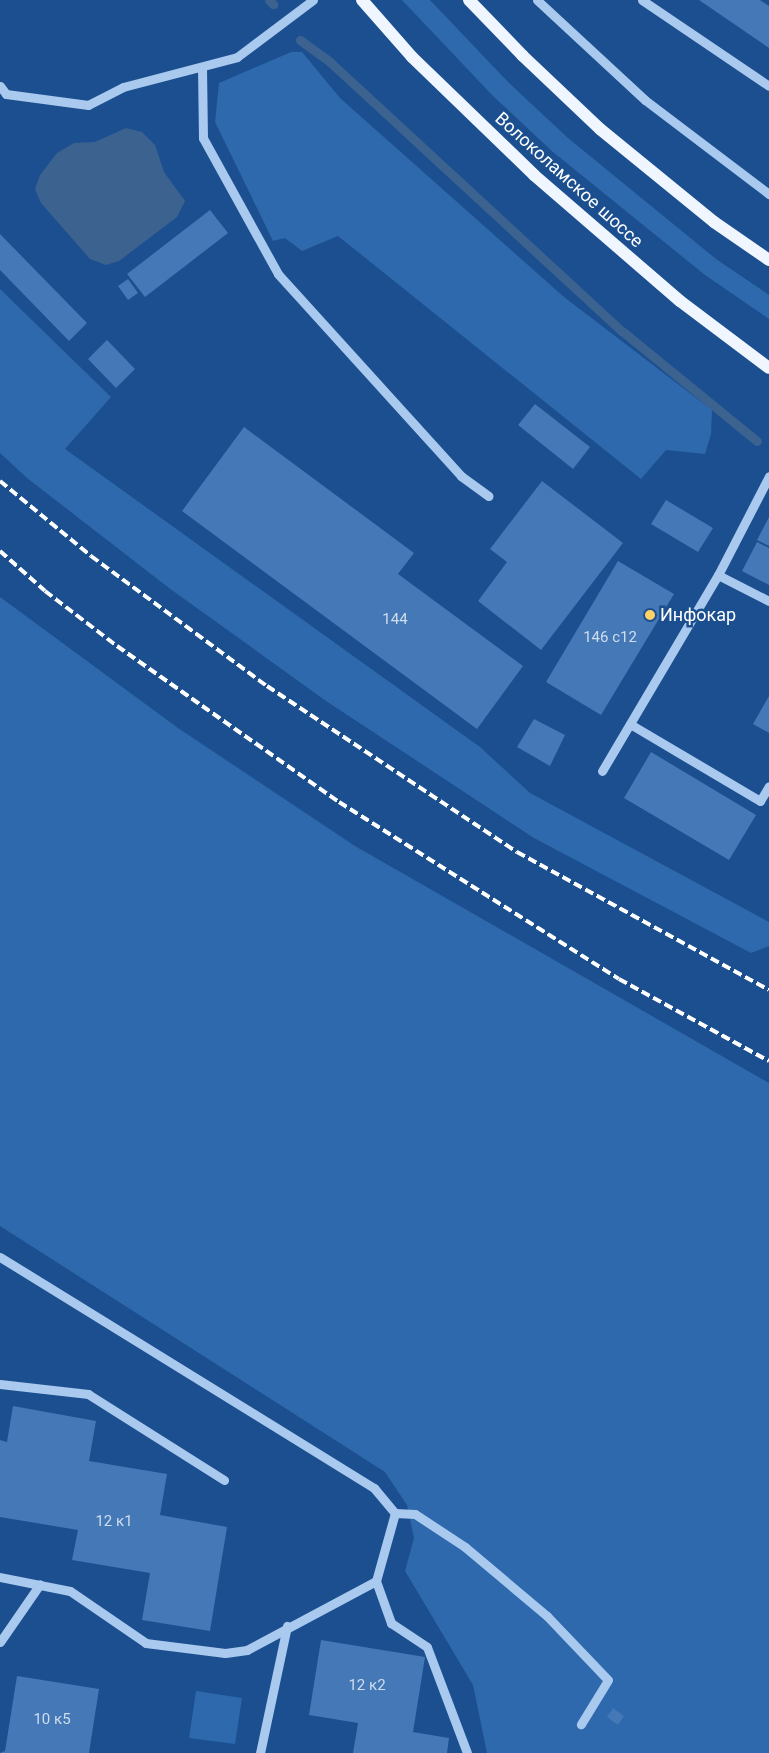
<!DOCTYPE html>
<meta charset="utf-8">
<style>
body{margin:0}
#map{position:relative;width:769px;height:1753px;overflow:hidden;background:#1b4f8f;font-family:Roboto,sans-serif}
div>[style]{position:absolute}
.green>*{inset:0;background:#2e69ad}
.water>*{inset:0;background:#3c6290}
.stream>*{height:9px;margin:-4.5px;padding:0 4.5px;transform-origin:4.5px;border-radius:4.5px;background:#3c6290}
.building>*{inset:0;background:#4478b7}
.minor>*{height:9px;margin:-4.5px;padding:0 4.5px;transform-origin:4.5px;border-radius:4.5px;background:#a9c9ee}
.major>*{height:12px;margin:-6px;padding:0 6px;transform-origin:6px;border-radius:6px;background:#f0f6ff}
.rail>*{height:4px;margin-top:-2px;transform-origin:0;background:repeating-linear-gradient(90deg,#fff 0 9px,transparent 0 13px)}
.dots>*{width:14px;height:14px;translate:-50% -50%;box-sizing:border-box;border:2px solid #1b4f8f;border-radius:50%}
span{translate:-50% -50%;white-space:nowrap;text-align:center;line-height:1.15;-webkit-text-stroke:5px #1b4f8f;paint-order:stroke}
.number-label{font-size:15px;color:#d0dded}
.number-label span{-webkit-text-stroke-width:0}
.street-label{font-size:18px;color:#fff}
.poi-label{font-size:18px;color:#fff}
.left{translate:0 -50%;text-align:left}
</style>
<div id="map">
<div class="green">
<i style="clip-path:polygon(402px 0,430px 0,509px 83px,568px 138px,716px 259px,769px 295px,769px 319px,705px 275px,553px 152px,493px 96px)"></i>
<i style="clip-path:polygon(291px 52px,302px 52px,340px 98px,564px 297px,712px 410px,711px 434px,705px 454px,666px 450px,641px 479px,338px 236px,302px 251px,285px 238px,273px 241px,215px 122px,219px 83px)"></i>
<i style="clip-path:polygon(0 289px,111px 397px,65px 449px,480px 747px,530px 793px,769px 922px,769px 946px,751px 953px,534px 838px,326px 701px,169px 588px,27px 478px,0 453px)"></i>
<i style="clip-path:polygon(0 597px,178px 728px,355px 846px,769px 1083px,769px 1753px,487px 1753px,473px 1685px,405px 1571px,414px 1538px,407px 1505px,385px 1472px,0 1226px)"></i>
<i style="clip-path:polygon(196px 1691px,242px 1698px,235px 1744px,189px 1738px)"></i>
</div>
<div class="water">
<i style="clip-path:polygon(126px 128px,142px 132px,155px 145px,164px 172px,185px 201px,177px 217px,119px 261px,106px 265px,90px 259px,41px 203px,35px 189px,40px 175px,57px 153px,74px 143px,95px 142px)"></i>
</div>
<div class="stream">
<i style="left:269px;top:0;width:6px;rotate:45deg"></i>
<i style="left:300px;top:40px;width:37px;rotate:36deg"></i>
<i style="left:330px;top:62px;width:397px;rotate:42.7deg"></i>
<i style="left:622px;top:331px;width:174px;rotate:39.2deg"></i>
</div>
<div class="building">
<i style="clip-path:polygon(699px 0,760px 0,769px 6px,769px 48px)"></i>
<i style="clip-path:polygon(210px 210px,228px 233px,145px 297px,127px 274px)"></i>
<i style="clip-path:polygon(0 234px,87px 323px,69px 341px,0 270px)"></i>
<i style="clip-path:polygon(128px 279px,138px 293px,128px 300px,118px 286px)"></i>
<i style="clip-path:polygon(107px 340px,135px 369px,116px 388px,88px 359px)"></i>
<i style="clip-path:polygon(535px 404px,590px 447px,573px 469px,518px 425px)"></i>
<i style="clip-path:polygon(244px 427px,414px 553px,398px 574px,523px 666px,477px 729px,182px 511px)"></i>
<i style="clip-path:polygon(542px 481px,623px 543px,541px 650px,478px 601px,507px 562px,490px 549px)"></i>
<i style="clip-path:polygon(666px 500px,713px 528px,698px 552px,651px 524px)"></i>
<i style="clip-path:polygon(769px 517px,769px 546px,757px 540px)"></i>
<i style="clip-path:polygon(757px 542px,769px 548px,769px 585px,742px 571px)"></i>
<i style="clip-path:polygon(618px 561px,674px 594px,601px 715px,546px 682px)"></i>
<i style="clip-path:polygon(769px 696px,769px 733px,753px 724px)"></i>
<i style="clip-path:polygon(534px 719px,565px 735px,550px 766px,517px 747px)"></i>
<i style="clip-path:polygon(651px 752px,756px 815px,729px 860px,624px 798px)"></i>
<i style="clip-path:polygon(13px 1406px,96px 1421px,89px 1461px,167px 1474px,160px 1515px,227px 1527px,210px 1631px,142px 1620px,150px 1573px,72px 1560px,78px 1530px,0 1517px,0 1440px,7px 1442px)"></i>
<i style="clip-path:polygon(321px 1640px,425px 1657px,413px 1732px,449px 1738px,447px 1753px,353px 1753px,358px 1723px,309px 1715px)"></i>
<i style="clip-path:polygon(17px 1676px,99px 1689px,89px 1753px,0 1753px,5px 1751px)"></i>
<i style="clip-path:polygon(613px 1708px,624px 1716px,618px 1725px,607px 1717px)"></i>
</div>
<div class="minor">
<i style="left:537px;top:0;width:147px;rotate:42.8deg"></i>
<i style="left:645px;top:100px;width:156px;rotate:37.2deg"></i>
<i style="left:642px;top:0;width:153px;rotate:34.1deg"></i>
<i style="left:202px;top:67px;width:71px;rotate:89.2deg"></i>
<i style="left:203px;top:138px;width:155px;rotate:61.1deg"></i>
<i style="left:278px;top:274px;width:273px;rotate:47.8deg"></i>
<i style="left:461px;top:476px;width:34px;rotate:36deg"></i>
<i style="left:0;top:86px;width:10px;rotate:53deg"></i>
<i style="left:6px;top:94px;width:83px;rotate:7.6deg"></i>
<i style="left:88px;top:105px;width:39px;rotate:-27deg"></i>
<i style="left:123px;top:87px;width:118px;rotate:-14.7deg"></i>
<i style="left:237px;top:57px;width:95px;rotate:-36.9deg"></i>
<i style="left:718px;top:575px;width:57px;rotate:27deg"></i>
<i style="left:630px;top:724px;width:151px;rotate:30.6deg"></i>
<i style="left:760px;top:801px;width:17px;rotate:-59deg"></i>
<i style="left:602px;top:771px;width:228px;rotate:-59.4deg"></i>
<i style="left:718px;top:575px;width:111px;rotate:-62.7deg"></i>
<i style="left:0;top:1257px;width:440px;rotate:31.7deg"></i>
<i style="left:374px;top:1488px;width:33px;rotate:50deg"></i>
<i style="left:395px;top:1513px;width:71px;rotate:105.6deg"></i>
<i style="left:376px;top:1581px;width:146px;rotate:151.9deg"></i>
<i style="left:247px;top:1650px;width:22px;rotate:172deg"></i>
<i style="left:225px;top:1653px;width:80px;rotate:-172.8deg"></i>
<i style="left:146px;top:1643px;width:92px;rotate:-145.6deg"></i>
<i style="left:70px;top:1591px;width:71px;rotate:-168.7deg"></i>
<i style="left:0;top:1384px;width:89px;rotate:6.5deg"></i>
<i style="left:88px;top:1394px;width:161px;rotate:32.3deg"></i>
<i style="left:395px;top:1513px;width:20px;rotate:3deg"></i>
<i style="left:415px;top:1514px;width:60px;rotate:33.4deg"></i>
<i style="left:465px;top:1547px;width:107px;rotate:40.1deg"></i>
<i style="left:547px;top:1616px;width:88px;rotate:46.4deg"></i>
<i style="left:608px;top:1680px;width:52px;rotate:121.5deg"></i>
<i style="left:376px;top:1581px;width:45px;rotate:70.3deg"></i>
<i style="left:391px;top:1623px;width:43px;rotate:33.7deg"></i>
<i style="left:427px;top:1647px;width:113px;rotate:69.3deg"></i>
<i style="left:0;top:1642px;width:70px;rotate:-55.4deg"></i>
<i style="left:260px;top:1753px;width:130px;rotate:-78deg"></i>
</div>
<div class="major">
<i style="left:362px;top:0;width:76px;rotate:48.7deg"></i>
<i style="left:412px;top:57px;width:170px;rotate:44deg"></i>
<i style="left:534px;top:175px;width:193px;rotate:40.8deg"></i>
<i style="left:680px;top:301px;width:111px;rotate:37deg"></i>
<i style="left:469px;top:0;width:78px;rotate:46deg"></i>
<i style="left:523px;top:56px;width:106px;rotate:43.5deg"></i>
<i style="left:600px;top:129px;width:147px;rotate:39.2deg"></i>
<i style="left:714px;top:222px;width:67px;rotate:34.6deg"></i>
</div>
<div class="rail">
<i style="left:0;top:481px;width:118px;rotate:39.5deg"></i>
<i style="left:91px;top:556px;width:219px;rotate:36.5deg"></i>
<i style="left:267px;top:686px;width:300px;rotate:33.6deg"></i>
<i style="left:517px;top:852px;width:287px;rotate:28.7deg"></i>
<i style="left:0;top:551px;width:60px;rotate:41.6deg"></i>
<i style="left:45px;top:591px;width:91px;rotate:37.4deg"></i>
<i style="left:117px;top:646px;width:271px;rotate:35.1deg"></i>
<i style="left:339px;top:802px;width:331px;rotate:32.3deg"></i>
<i style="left:619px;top:979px;width:171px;rotate:28.7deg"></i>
</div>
<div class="dots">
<i style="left:650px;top:615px;background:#ffd166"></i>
</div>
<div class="number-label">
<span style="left:395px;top:620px">144</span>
<span style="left:610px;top:638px">146 с12</span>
<span style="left:114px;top:1522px">12 к1</span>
<span style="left:367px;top:1686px">12 к2</span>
<span style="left:52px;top:1720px">10 к5</span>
</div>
<div class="street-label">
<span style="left:569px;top:180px;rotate:42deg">Волоколамское шоссе</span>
</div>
<div class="poi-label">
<span class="left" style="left:660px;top:615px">Инфокар</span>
</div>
</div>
